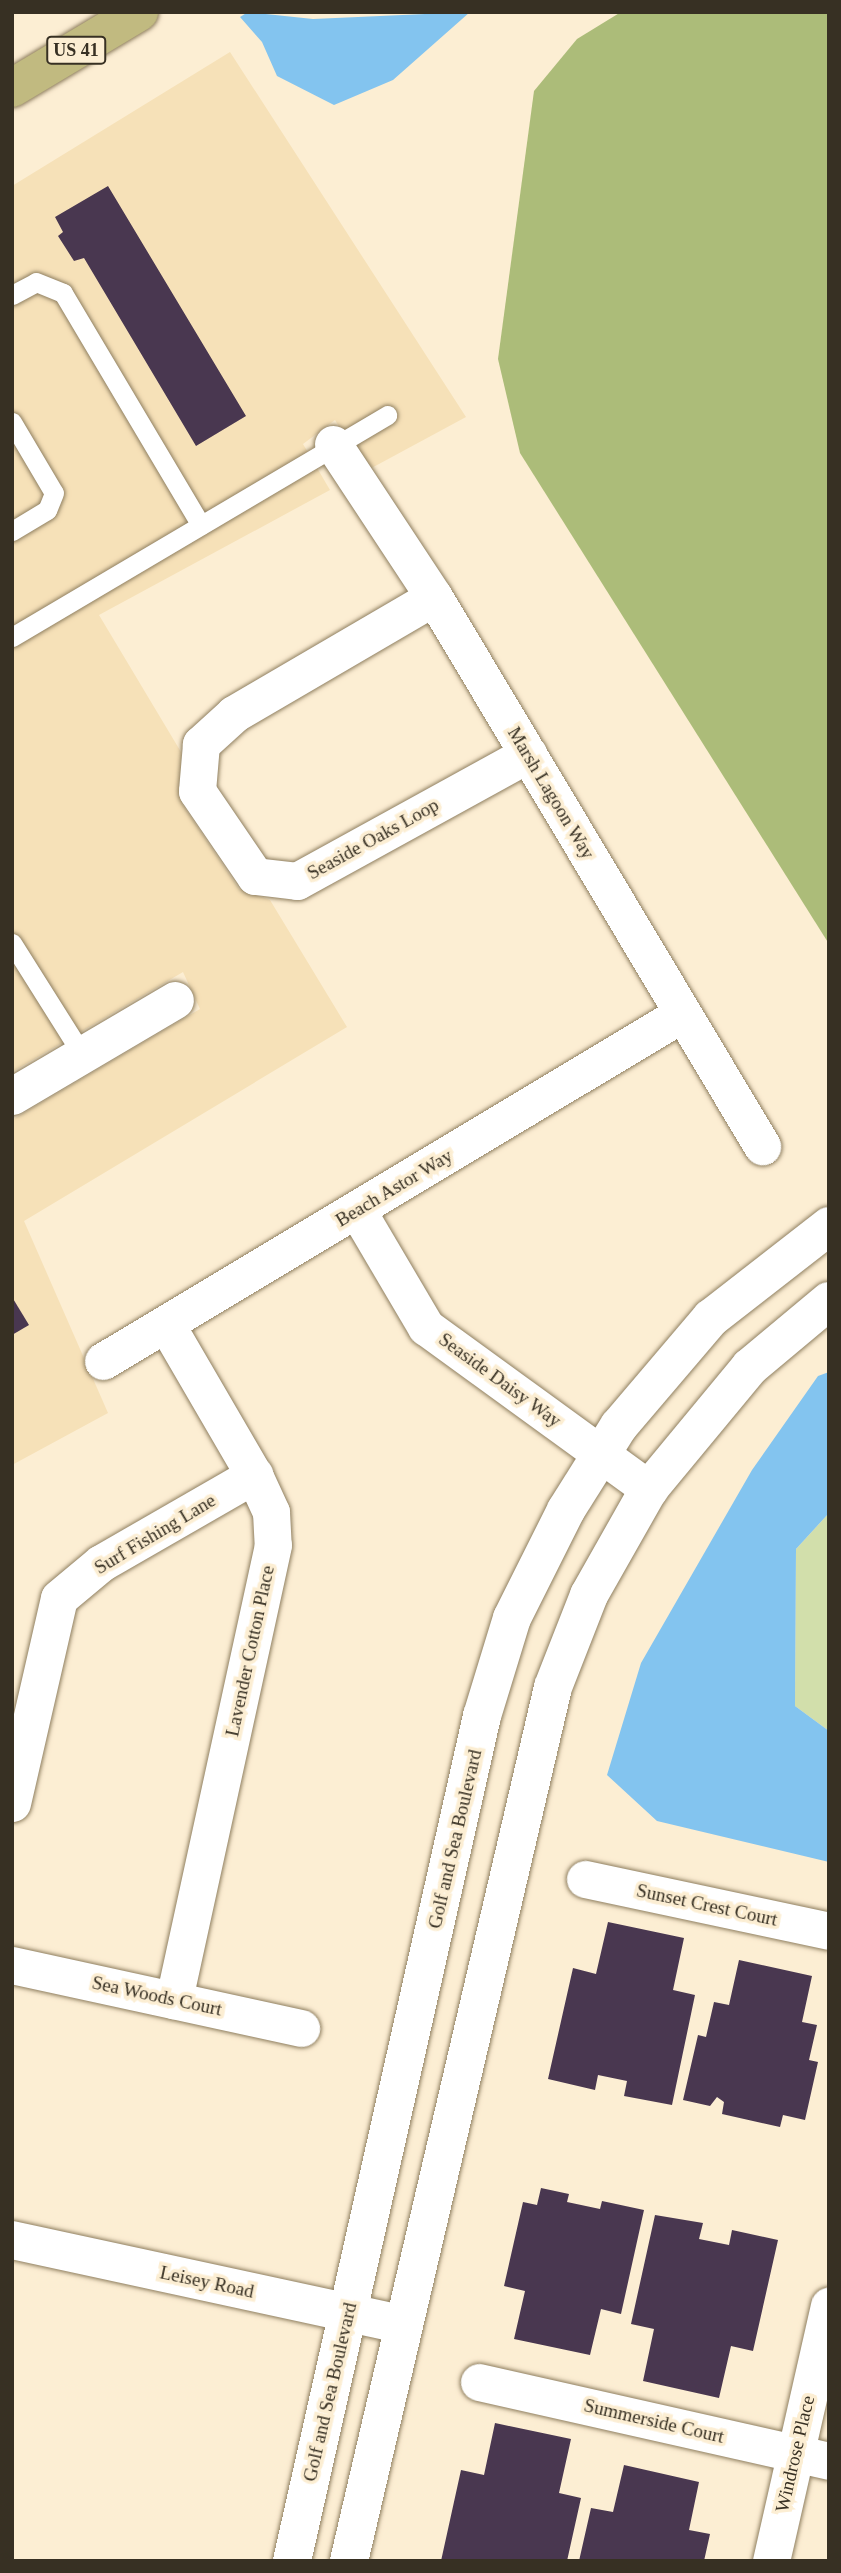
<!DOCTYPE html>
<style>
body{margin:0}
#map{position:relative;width:841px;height:2573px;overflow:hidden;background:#fceed3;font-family:"Times New Roman",serif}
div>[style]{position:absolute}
.built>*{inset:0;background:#f6e1b8}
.green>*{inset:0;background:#d2dfab}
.forest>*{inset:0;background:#acbc79}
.water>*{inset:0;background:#83c4ef}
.building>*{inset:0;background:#493750}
.roads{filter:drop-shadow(0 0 2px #8f7f60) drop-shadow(0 0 2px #8f7f60)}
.lane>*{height:19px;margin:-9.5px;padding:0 9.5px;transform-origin:9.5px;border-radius:9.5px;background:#fff}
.street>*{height:37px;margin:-18.5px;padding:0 18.5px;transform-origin:18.5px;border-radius:18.5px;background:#fff}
.secondary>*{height:38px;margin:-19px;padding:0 19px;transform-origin:19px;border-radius:19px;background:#fff}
.primary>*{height:38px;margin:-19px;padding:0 19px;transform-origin:19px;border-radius:19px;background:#c1ba80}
span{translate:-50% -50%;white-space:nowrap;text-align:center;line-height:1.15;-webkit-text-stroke:7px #fceed3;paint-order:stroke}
.shield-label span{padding:2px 5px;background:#fceed3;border:2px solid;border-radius:5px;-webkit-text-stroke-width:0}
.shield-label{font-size:18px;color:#373023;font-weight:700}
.street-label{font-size:19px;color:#373023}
.frame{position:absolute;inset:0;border:14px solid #373023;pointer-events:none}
</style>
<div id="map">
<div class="built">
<i style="clip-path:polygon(230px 52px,466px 417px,366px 471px,335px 420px,303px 444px,330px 490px,99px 615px,181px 752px,182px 804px,239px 889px,270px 900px,347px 1027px,24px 1221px,108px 1413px,12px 1465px,12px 1120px,200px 1009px,183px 972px,12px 1072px,12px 186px)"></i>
</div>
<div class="green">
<i style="clip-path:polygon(829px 1513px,829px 1731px,795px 1706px,796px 1549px)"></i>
</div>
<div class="forest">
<i style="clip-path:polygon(621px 12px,829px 12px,829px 944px,520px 453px,498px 359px,534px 91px,577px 39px)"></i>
</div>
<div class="water">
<i style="clip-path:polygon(248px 12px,313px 19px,470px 12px,393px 80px,334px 105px,277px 76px,262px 42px,240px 17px)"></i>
<i style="clip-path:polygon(829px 1372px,829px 1513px,796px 1549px,795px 1706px,829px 1731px,829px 1862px,657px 1821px,607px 1775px,641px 1663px,752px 1470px,818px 1376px)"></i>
</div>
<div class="building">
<i style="clip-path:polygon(108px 186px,246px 416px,196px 446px,84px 258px,74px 261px,58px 236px,63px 232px,55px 217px)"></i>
<i style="clip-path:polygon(12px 1297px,29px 1325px,12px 1335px)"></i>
<i style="clip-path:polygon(608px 1922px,684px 1938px,673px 1990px,695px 1995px,672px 2105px,624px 2096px,627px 2081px,598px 2075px,595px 2090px,548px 2079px,573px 1968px,596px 1974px)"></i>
<i style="clip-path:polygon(739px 1960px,812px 1976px,802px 2022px,817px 2025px,809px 2060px,818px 2062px,805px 2120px,783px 2115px,780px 2127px,722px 2114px,724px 2102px,717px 2097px,710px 2106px,683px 2100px,698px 2035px,706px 2037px,714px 2002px,729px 2005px)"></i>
<i style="clip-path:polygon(541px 2188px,569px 2194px,567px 2202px,600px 2209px,602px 2201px,644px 2210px,621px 2314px,601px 2309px,590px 2355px,514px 2339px,525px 2291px,504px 2286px,523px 2202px,537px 2205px)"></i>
<i style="clip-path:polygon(655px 2215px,703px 2223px,699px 2239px,729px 2245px,732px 2230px,778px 2240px,753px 2351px,731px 2346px,719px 2398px,643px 2381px,654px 2329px,631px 2324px)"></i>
<i style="clip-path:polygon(495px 2423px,571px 2439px,559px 2493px,581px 2498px,567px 2561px,441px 2561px,461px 2470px,484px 2475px)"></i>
<i style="clip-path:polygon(624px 2465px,699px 2482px,689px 2530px,710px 2534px,704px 2561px,579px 2561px,591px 2508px,613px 2512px)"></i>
</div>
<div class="roads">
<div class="lane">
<i style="left:12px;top:295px;width:27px;rotate:-28deg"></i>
<i style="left:36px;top:282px;width:29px;rotate:22deg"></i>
<i style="left:63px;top:293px;width:270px;rotate:59.3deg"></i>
<i style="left:12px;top:422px;width:82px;rotate:59.4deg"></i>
<i style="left:54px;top:493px;width:18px;rotate:112deg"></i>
<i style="left:47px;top:510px;width:41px;rotate:149deg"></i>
<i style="left:12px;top:637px;width:436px;rotate:-30.6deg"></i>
<i style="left:12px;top:943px;width:131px;rotate:57.8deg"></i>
</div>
<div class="street">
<i style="left:333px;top:444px;width:183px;rotate:56.6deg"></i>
<i style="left:434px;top:597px;width:640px;rotate:59.14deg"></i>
<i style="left:434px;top:597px;width:232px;rotate:149.7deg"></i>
<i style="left:234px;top:714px;width:45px;rotate:137.7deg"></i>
<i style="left:201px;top:744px;width:47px;rotate:94.9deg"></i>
<i style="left:197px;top:791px;width:103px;rotate:55.7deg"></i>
<i style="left:255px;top:876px;width:42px;rotate:6.8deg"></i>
<i style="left:297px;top:881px;width:264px;rotate:-28.8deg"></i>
<i style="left:12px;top:1096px;width:189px;rotate:-30.5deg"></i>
<i style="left:357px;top:1210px;width:136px;rotate:59.5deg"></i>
<i style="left:426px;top:1327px;width:276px;rotate:36deg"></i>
<i style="left:166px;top:1324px;width:175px;rotate:59.8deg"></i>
<i style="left:254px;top:1475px;width:41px;rotate:65.3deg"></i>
<i style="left:271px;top:1512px;width:33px;rotate:87deg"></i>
<i style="left:273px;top:1545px;width:466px;rotate:102.3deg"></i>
<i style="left:103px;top:1361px;width:676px;rotate:-30.96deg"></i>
<i style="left:12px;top:1803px;width:210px;rotate:-77.1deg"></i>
<i style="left:59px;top:1598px;width:55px;rotate:-39.8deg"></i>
<i style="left:101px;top:1563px;width:177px;rotate:-29.9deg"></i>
<i style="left:585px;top:1879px;width:249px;rotate:12deg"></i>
<i style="left:12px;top:1965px;width:296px;rotate:12.3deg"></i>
<i style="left:479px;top:2382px;width:359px;rotate:12.7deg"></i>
<i style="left:771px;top:2561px;width:262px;rotate:-77.2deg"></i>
</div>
<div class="secondary">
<i style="left:12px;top:2240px;width:399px;rotate:12.2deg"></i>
<i style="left:292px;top:2561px;width:866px;rotate:-77.33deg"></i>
<i style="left:482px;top:1716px;width:102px;rotate:-73deg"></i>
<i style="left:512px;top:1618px;width:121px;rotate:-63.4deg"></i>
<i style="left:566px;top:1510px;width:99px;rotate:-57.8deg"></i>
<i style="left:619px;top:1426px;width:142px;rotate:-49.6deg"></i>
<i style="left:711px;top:1318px;width:150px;rotate:-37.9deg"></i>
<i style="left:349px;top:2561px;width:897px;rotate:-76.86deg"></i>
<i style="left:553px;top:1687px;width:99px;rotate:-68.6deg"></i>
<i style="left:589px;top:1595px;width:122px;rotate:-60.5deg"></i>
<i style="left:649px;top:1489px;width:158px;rotate:-50.4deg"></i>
<i style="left:750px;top:1367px;width:103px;rotate:-39.9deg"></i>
</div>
<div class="primary">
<i style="left:12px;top:88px;width:148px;rotate:-30.9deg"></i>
</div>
</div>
<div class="shield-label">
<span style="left:76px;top:50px">US 41</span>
</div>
<div class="street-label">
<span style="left:551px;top:793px;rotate:59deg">Marsh Lagoon Way</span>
<span style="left:373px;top:839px;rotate:-29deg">Seaside Oaks Loop</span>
<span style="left:394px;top:1188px;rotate:-31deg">Beach Astor Way</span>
<span style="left:500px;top:1380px;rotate:36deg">Seaside Daisy Way</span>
<span style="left:155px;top:1534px;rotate:-31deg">Surf Fishing Lane</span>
<span style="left:250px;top:1651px;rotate:-78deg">Lavender Cotton Place</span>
<span style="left:455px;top:1839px;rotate:-77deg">Golf and Sea Boulevard</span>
<span style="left:707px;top:1905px;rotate:12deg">Sunset Crest Court</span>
<span style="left:157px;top:1996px;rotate:12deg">Sea Woods Court</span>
<span style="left:207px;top:2282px;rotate:12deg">Leisey Road</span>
<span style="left:330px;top:2392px;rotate:-77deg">Golf and Sea Boulevard</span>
<span style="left:654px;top:2421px;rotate:13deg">Summerside Court</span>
<span style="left:795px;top:2454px;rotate:-77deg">Windrose Place</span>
</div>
<div class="frame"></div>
</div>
